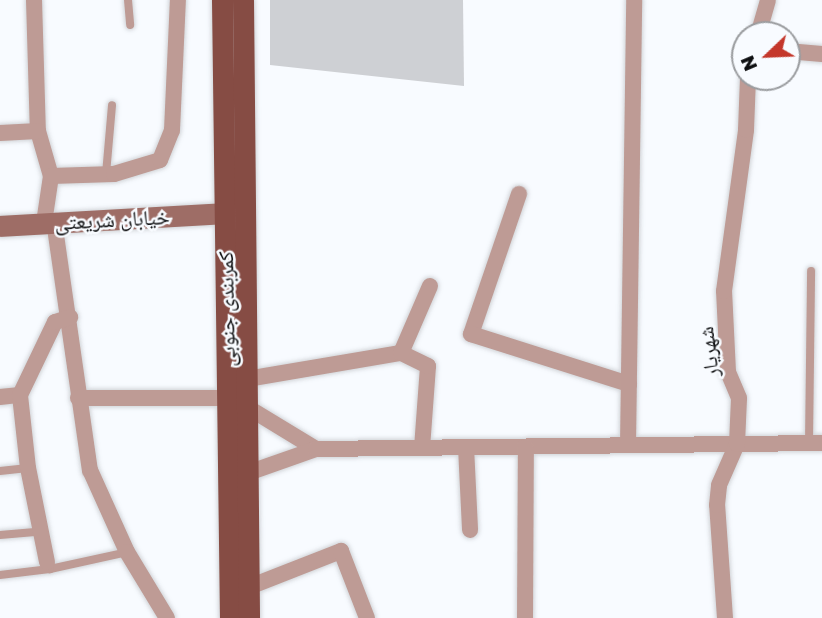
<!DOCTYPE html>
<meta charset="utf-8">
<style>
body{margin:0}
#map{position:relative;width:822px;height:618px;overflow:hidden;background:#f8fbff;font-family:"Golos Text","Noto Naskh Arabic",sans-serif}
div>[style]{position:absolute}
.building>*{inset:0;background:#ced0d4}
.roads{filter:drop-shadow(0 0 2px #d2d5d9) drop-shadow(0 0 2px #d2d5d9)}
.lane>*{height:8px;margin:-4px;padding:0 4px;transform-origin:4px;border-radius:4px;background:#be9b95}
.street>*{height:16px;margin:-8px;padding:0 8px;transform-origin:8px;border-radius:8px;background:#be9b95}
.secondary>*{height:21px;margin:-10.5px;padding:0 10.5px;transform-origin:10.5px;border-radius:10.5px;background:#9e6d66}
.primary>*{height:21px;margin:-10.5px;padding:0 10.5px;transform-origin:10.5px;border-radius:10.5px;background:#864c44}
span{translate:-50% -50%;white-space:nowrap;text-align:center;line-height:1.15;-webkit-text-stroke:5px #f8fbff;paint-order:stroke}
.street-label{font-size:21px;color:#0d0e10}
.north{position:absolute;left:731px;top:21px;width:70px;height:70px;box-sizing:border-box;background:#f8fbff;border:2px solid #9a9c9f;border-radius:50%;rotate:247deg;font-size:19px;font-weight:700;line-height:28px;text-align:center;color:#0d0e10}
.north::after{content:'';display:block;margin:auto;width:24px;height:32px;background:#c4372b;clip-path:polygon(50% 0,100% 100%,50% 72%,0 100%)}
</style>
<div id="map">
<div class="building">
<i style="clip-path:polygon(270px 0,463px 0,464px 86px,270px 65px)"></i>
</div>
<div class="roads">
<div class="lane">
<i style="left:128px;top:0;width:25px;rotate:85deg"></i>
<i style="left:106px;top:174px;width:69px;rotate:-85deg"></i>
<i style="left:809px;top:443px;width:172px;rotate:-89.3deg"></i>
<i style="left:0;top:471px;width:28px;rotate:-6deg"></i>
<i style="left:0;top:535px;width:38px;rotate:-5deg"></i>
<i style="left:47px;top:562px;width:8px;rotate:67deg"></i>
<i style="left:50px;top:569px;width:79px;rotate:-12.4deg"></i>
<i style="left:0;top:575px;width:50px;rotate:-6.8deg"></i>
</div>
<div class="street">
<i style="left:34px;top:0;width:131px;rotate:88.3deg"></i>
<i style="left:38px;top:131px;width:47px;rotate:73.9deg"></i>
<i style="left:51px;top:176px;width:48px;rotate:98.5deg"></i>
<i style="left:758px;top:35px;width:36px;rotate:-74deg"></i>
<i style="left:787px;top:51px;width:35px;rotate:5deg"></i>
<i style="left:0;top:133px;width:38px;rotate:-3deg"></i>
<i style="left:51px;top:176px;width:63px;rotate:-1.8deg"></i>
<i style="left:114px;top:174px;width:48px;rotate:-16.9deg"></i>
<i style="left:160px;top:160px;width:32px;rotate:-68deg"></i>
<i style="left:172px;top:130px;width:130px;rotate:-87.4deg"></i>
<i style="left:519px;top:194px;width:148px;rotate:108.9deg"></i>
<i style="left:471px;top:334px;width:166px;rotate:17.6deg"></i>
<i style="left:54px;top:221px;width:252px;rotate:81.8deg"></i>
<i style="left:90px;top:470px;width:90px;rotate:65.7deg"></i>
<i style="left:127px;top:552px;width:77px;rotate:58.8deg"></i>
<i style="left:247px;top:379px;width:156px;rotate:-9.6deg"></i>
<i style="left:0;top:397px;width:20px;rotate:-6deg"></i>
<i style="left:78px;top:398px;width:149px"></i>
<i style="left:247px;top:407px;width:81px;rotate:31.3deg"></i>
<i style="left:316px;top:449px;width:72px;rotate:160.6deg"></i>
<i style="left:628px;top:445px;width:445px;rotate:-89.2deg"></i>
<i style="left:466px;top:447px;width:83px;rotate:87.2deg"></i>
<i style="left:422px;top:448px;width:82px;rotate:-85.8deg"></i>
<i style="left:428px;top:366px;width:30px;rotate:-154deg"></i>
<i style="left:401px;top:353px;width:73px;rotate:-66.6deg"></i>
<i style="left:316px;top:449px;width:506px;rotate:-0.68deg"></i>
<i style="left:47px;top:562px;width:96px;rotate:-101.4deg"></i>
<i style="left:28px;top:468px;width:73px;rotate:-96.3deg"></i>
<i style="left:20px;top:395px;width:81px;rotate:-64.4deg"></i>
<i style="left:55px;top:322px;width:16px;rotate:-18deg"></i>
<i style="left:249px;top:587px;width:99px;rotate:-21.4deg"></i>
<i style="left:341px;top:551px;width:72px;rotate:68.8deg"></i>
<i style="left:525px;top:618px;width:171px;rotate:-89.7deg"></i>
<i style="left:725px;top:618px;width:113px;rotate:-94deg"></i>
<i style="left:717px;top:505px;width:20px;rotate:-84deg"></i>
<i style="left:719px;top:485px;width:45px;rotate:-66.3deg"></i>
<i style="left:737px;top:444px;width:46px;rotate:-87.5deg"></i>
<i style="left:739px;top:398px;width:28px;rotate:-113deg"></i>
<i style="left:728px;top:372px;width:81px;rotate:-92.8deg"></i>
<i style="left:724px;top:291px;width:162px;rotate:-82.2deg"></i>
<i style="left:746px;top:130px;width:53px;rotate:-87.8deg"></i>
</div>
<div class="secondary">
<i style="left:0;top:226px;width:225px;rotate:-3.3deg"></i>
</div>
<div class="primary">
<i style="left:222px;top:0;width:618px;rotate:89.26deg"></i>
<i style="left:243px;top:0;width:618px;rotate:89.44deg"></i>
</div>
</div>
<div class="street-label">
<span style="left:112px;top:219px;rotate:-3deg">خیابان شریعتی</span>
<span style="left:226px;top:309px;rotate:-91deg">کمربندی جنوبی</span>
<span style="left:708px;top:352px;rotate:-97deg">شهریار</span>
</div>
<div class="north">N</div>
</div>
